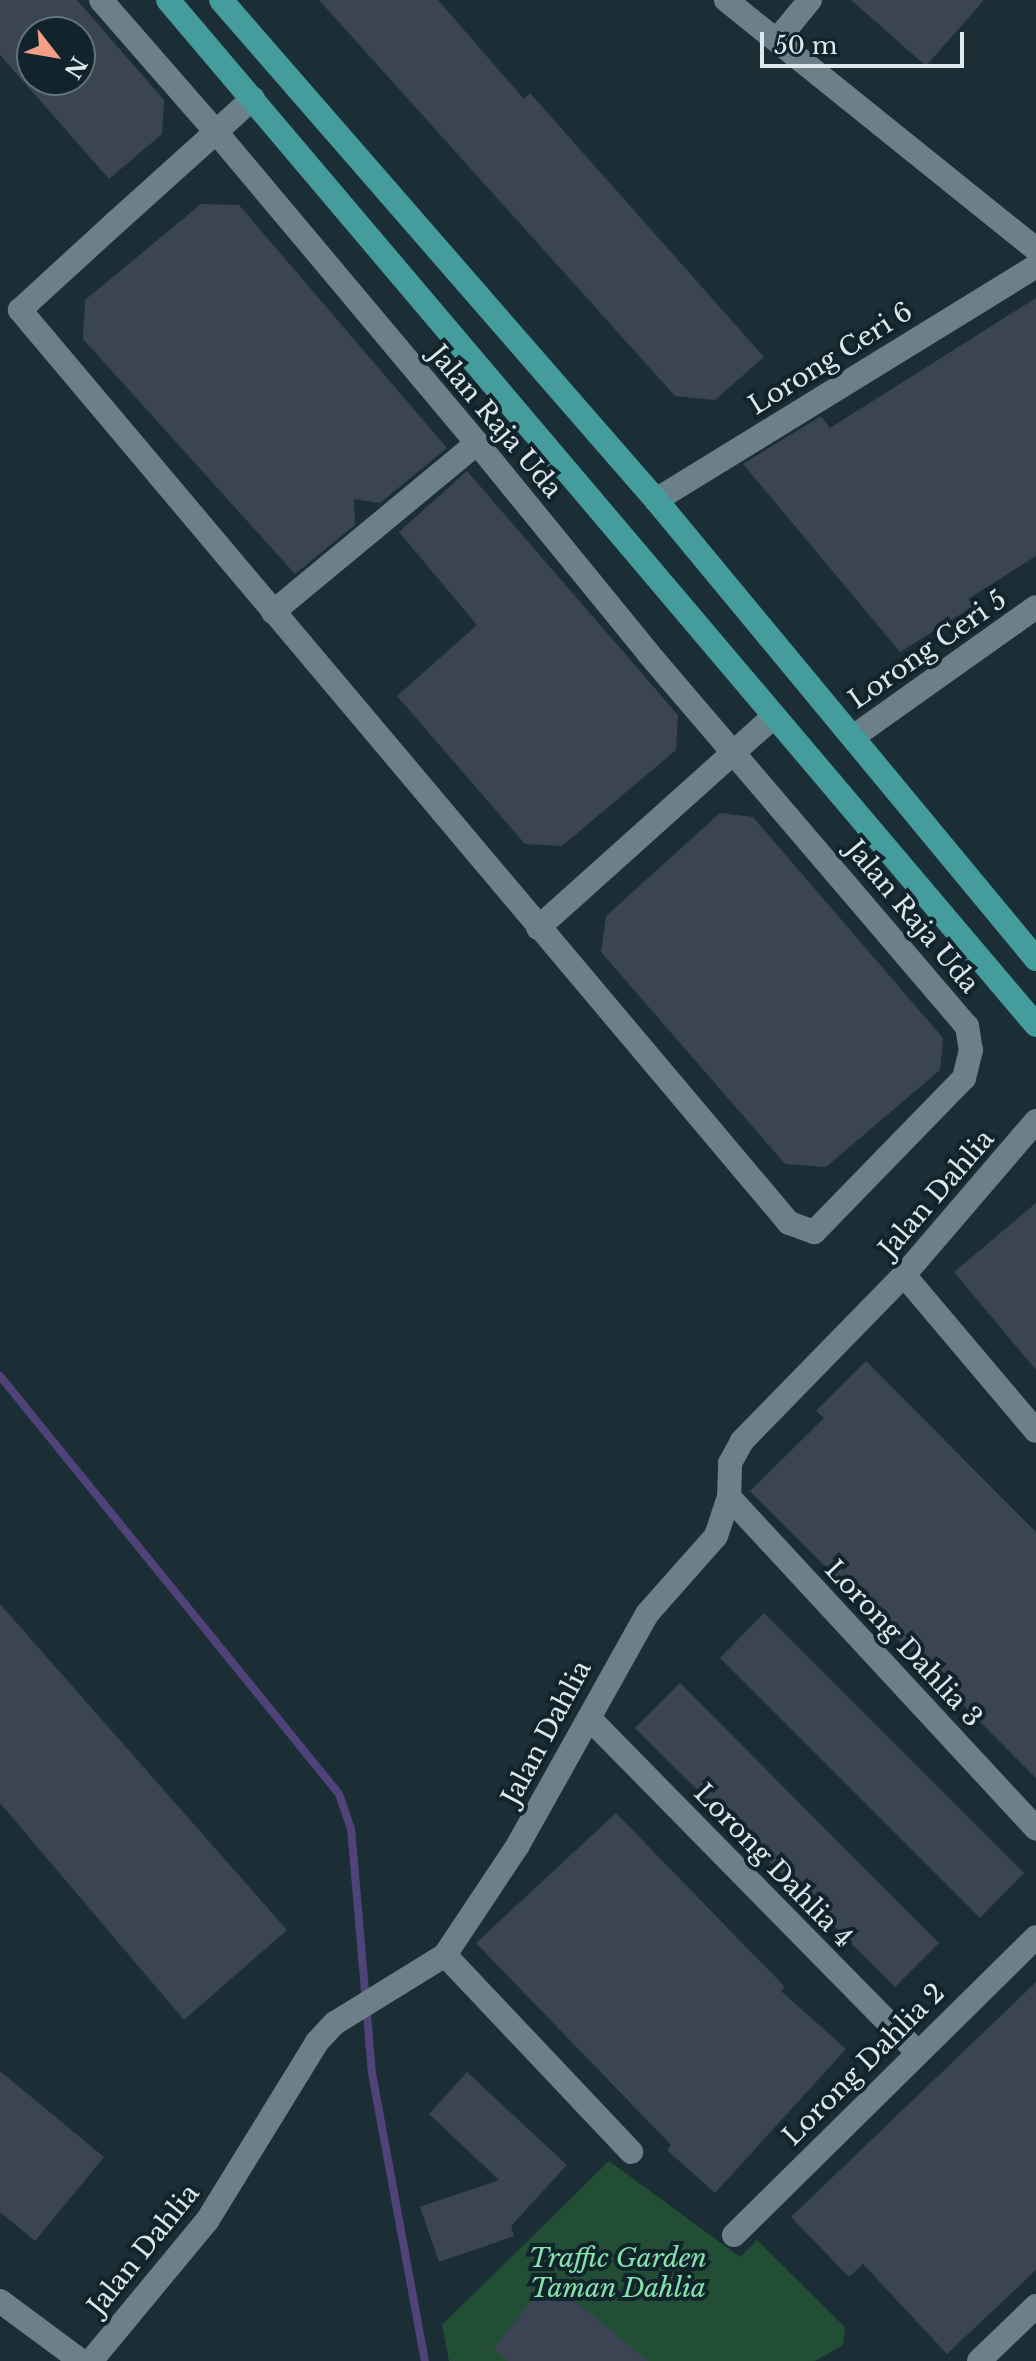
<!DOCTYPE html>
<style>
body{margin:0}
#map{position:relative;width:1036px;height:2361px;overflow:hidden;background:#1b2e35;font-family:"Libre Baskerville",serif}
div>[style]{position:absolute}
.green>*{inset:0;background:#224e35}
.stream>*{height:8px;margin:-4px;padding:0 4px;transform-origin:4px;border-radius:4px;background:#50437a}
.building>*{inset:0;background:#3a4452}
.street>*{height:24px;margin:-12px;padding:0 12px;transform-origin:12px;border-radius:12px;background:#6b8089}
.primary>*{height:24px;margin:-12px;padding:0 12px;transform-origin:12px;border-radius:12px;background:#459c9c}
span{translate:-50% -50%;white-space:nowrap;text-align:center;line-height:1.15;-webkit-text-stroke:8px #12242b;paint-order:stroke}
.street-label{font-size:26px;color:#dce8ed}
.park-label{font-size:26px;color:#85e2aa;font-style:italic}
.north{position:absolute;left:16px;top:16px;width:80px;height:80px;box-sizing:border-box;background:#12242b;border:2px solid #637279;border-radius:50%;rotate:121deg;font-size:22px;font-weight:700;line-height:32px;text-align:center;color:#dce8ed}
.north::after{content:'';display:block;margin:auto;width:28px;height:36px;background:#f49e87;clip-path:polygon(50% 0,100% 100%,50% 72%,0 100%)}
.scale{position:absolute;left:760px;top:32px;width:204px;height:36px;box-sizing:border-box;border:4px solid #dce8ed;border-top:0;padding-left:10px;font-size:24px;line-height:28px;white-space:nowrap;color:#dce8ed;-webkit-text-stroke:6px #12242b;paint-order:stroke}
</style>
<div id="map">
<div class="green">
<i style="clip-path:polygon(609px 2161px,740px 2257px,757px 2240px,845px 2327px,843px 2345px,815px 2361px,449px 2361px,442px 2325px)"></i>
</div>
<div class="stream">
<i style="left:0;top:1376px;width:538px;rotate:50.96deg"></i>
<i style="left:339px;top:1794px;width:36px;rotate:71deg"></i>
<i style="left:351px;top:1828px;width:246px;rotate:85.1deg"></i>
<i style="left:372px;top:2073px;width:293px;rotate:79.6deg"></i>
</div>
<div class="building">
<i style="clip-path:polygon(evenodd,0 0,77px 0,164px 100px,162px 134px,109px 179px,0 55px,0 0,32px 32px,80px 32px,80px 80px,32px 80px,32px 32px)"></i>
<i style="clip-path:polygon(319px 0,438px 0,524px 99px,530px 93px,764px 357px,715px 400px,675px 396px)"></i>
<i style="clip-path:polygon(851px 0,984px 0,926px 66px)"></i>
<i style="clip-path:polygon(201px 204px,239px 205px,447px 448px,380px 503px,354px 499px,355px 525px,295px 574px,83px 339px,85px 300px)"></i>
<i style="clip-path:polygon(1036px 298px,1036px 556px,968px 599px,974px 606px,900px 652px,743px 464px,821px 416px,830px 428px)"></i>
<i style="clip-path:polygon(467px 471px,678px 715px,676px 750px,562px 846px,525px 844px,397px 696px,477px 625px,399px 532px)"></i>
<i style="clip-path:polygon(720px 813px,753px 817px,943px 1038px,940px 1070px,826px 1167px,785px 1164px,601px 952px,606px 916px)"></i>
<i style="clip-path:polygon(1036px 1203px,1036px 1370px,954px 1272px)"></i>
<i style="clip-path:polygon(866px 1361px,1036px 1532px,1036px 1778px,750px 1491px,824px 1418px,816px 1411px)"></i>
<i style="clip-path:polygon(0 1604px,287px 1930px,184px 2020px,0 1803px)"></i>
<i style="clip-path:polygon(764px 1613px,1024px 1873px,980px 1918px,720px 1658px)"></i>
<i style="clip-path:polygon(680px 1683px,939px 1943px,895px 1987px,635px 1728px)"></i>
<i style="clip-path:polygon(616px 1813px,785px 1987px,781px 1991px,846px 2049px,715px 2193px,667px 2150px,671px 2145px,476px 1943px)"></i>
<i style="clip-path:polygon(1036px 1982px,1036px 2270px,947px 2354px,863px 2264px,849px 2277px,791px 2217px)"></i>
<i style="clip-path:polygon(0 2071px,104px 2157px,35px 2241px,0 2212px)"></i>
<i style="clip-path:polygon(467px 2072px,567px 2165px,511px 2226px,514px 2236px,439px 2262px,420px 2207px,499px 2180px,429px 2114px)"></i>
<i style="clip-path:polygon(549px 2280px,648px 2361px,508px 2361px,493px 2349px)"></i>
</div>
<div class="street">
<i style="left:101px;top:0;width:175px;rotate:48.9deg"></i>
<i style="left:216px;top:132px;width:406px;rotate:50deg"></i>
<i style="left:477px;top:443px;width:271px;rotate:50.8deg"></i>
<i style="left:648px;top:653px;width:491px;rotate:49.5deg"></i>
<i style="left:967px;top:1026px;width:24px;rotate:81deg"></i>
<i style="left:971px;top:1050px;width:29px;rotate:104deg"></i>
<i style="left:964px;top:1078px;width:215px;rotate:134.2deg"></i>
<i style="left:814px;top:1232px;width:27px;rotate:-160deg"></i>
<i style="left:789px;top:1223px;width:1194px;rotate:-130.11deg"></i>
<i style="left:20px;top:310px;width:129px;rotate:-42.5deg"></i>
<i style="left:115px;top:223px;width:136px;rotate:-42deg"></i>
<i style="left:216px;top:132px;width:50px;rotate:-42.6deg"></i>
<i style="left:726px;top:0;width:398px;rotate:38.8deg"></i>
<i style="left:777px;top:40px;width:52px;rotate:-50.5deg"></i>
<i style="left:656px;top:500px;width:446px;rotate:-31.6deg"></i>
<i style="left:273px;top:612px;width:265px;rotate:-39.6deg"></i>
<i style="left:853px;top:737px;width:224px;rotate:-35.4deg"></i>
<i style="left:538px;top:928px;width:316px;rotate:-41.9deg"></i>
<i style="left:904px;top:1275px;width:204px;rotate:49.8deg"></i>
<i style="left:729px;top:1497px;width:452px;rotate:47.2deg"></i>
<i style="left:590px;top:1719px;width:465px;rotate:45.5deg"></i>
<i style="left:445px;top:1955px;width:271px;rotate:46.6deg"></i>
<i style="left:734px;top:2235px;width:424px;rotate:-44.6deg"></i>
<i style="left:0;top:2301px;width:101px;rotate:36.5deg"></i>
<i style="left:91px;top:2361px;width:182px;rotate:-50.4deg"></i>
<i style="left:207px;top:2221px;width:210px;rotate:-58.4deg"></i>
<i style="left:317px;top:2042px;width:26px;rotate:-47deg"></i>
<i style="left:335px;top:2023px;width:129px;rotate:-31.7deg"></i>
<i style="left:445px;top:1955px;width:132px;rotate:-56.4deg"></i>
<i style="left:518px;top:1845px;width:265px;rotate:-60.8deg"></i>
<i style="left:647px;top:1614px;width:104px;rotate:-48.5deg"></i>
<i style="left:716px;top:1536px;width:41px;rotate:-71.6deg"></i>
<i style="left:729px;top:1497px;width:34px;rotate:-88deg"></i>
<i style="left:730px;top:1463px;width:25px;rotate:-61deg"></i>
<i style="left:742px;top:1441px;width:232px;rotate:-45.7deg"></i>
<i style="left:904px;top:1275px;width:203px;rotate:-49.4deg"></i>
<i style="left:979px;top:2361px;width:79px;rotate:-44deg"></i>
</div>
<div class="primary">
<i style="left:168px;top:0;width:1343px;rotate:49.74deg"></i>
<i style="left:221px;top:0;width:663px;rotate:48.98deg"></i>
<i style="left:656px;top:500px;width:596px;rotate:50.38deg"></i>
</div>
<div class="street-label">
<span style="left:831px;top:359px;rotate:-32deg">Lorong Ceri 6</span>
<span style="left:495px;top:422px;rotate:50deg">Jalan Raja Uda</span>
<span style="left:928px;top:650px;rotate:-35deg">Lorong Ceri 5</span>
<span style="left:912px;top:917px;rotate:50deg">Jalan Raja Uda</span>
<span style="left:937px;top:1194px;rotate:-49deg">Jalan Dahlia</span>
<span style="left:903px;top:1644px;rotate:47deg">Lorong Dahlia 3</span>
<span style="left:547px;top:1733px;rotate:-62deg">Jalan Dahlia</span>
<span style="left:773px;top:1866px;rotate:46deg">Lorong Dahlia 4</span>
<span style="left:864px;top:2065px;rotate:-45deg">Lorong Dahlia 2</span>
<span style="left:144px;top:2250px;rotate:-51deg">Jalan Dahlia</span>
</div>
<div class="park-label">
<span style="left:618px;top:2274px">Traffic Garden<br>Taman Dahlia</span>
</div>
<div class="north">N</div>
<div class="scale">50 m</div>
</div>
